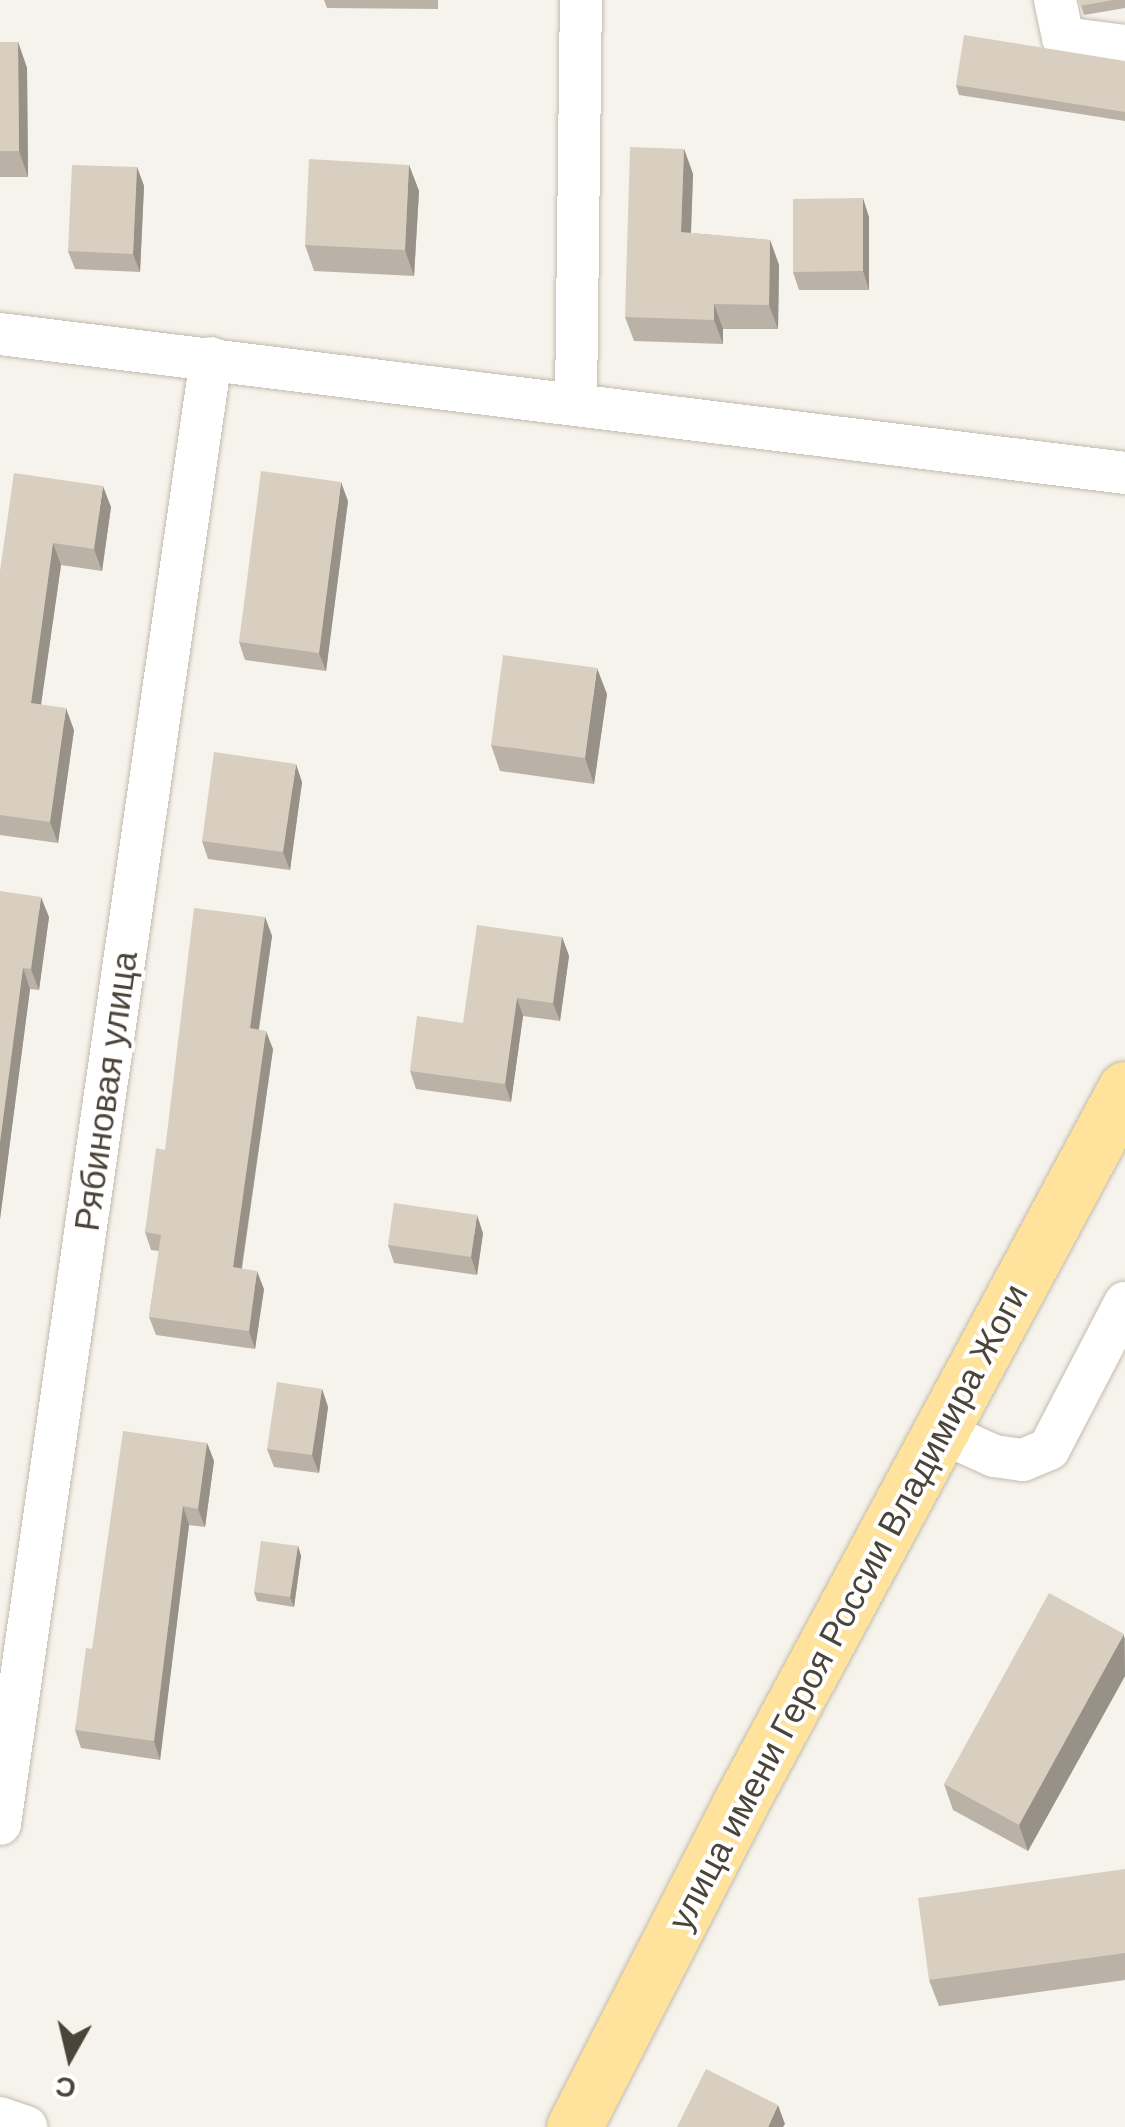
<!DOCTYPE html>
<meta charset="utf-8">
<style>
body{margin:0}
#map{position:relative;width:1125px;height:2127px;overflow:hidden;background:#f6f3ec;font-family:Arial,sans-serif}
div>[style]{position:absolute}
.roads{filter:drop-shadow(0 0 2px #c2bbae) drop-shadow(0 0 2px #c2bbae)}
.minor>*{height:42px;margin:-21px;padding:0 21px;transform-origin:21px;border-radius:21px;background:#fff}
.major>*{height:55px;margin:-27.5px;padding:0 27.5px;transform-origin:27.5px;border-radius:27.5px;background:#ffe39c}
.wall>*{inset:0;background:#bab2a6}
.shaded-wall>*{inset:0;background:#979187}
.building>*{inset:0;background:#d8cfc1}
span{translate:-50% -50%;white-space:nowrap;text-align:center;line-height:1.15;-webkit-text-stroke:8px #fff;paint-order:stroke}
.street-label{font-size:35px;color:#4b4439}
.north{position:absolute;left:20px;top:2007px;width:100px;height:100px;-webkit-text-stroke:8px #fff;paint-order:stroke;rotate:188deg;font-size:28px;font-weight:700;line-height:40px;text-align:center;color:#4b4439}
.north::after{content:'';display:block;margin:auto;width:35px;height:45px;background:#4b4439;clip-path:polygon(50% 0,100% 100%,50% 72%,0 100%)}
</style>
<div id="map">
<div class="roads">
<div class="minor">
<i style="left:1055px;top:0;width:39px;rotate:78deg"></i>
<i style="left:1063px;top:38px;width:63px;rotate:7.4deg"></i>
<i style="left:0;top:334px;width:1134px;rotate:7.04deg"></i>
<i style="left:576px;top:402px;width:402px;rotate:-89.3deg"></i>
<i style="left:941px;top:1432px;width:58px;rotate:24.4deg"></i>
<i style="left:994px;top:1456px;width:29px;rotate:8deg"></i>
<i style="left:1023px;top:1460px;width:28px;rotate:-23deg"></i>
<i style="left:1049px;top:1449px;width:165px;rotate:-62.5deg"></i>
<i style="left:0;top:1824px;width:1481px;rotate:-81.81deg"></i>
<i style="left:0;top:2118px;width:28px;rotate:19deg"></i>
</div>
<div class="major">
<i style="left:574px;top:2127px;width:365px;rotate:-62.8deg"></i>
<i style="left:741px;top:1802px;width:810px;rotate:-61.69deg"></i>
</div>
</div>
<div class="wall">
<i style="clip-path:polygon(324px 0,438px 0,438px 9px,327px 8px)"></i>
<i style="clip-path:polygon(1079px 0,1125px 0,1125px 8px,1084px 15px)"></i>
<i style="clip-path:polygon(0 42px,18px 42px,27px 68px,28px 177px,0 177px)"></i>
<i style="clip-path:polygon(1125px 61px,1125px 121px,959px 95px,956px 85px)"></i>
<i style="clip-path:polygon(684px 149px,693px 174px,691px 233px,770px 240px,779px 265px,778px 329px,723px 329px,723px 344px,634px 341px,625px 317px)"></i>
<i style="clip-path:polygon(409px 165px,419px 191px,414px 276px,314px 271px,305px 245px)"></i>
<i style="clip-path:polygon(137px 167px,144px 186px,140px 272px,75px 269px,68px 251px)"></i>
<i style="clip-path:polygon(869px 217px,869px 290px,799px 290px,793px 272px)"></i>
<i style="clip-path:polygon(348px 501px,326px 671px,245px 660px,239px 642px)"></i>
<i style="clip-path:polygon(111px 507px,102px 571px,61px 565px,41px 705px,74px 730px,58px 843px,0 835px,0 571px)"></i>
<i style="clip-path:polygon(607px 694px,594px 784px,500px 771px,491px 745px)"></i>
<i style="clip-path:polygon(302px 782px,290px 870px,208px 859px,202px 841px)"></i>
<i style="clip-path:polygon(0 891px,49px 917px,39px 990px,30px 989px,0 1219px)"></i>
<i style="clip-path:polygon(265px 917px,272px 936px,259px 1030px,273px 1049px,242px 1269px,264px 1289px,255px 1349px,156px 1335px,149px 1317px,159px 1251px,151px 1250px,145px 1232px,165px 1150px)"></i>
<i style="clip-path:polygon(562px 937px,569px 956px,560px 1021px,523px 1016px,511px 1102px,416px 1089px,410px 1071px)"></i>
<i style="clip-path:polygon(483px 1233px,477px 1275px,394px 1263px,388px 1245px)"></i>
<i style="clip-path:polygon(322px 1389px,328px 1407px,319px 1473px,274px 1467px,267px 1449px)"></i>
<i style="clip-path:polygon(207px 1443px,214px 1461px,205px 1527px,189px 1525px,160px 1760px,81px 1748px,75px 1730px,92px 1649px)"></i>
<i style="clip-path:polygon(298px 1546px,301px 1556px,294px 1607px,257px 1601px,254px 1592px)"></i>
<i style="clip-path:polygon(1125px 1637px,1125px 1676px,1028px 1851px,953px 1810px,944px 1784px)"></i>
<i style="clip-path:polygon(1125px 1869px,1125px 1980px,939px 2006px,929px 1980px)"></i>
</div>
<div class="shaded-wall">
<i style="clip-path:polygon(18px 42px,27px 68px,28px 177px,19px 151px)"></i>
<i style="clip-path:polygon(684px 149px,693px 174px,690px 256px,681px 232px)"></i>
<i style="clip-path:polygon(409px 165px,419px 191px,414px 276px,405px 250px)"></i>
<i style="clip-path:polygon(137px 167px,144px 186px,140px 272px,133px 254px)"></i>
<i style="clip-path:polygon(863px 198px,869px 217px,869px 290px,863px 271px)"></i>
<i style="clip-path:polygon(770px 240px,779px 265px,778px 329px,769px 305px)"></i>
<i style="clip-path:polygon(714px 304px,723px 329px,723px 344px,714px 320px)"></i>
<i style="clip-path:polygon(341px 482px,348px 501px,326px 671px,319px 653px)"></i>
<i style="clip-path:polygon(103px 486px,111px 507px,102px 571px,94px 549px)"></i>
<i style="clip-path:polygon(53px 543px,61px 565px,38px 725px,31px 703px)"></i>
<i style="clip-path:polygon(597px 668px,607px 694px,594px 784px,585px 758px)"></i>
<i style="clip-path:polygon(66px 708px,74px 730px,58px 843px,50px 822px)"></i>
<i style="clip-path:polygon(296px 764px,302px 782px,290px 870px,283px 852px)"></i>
<i style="clip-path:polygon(41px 897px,49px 917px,39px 990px,31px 969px)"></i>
<i style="clip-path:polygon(265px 917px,272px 936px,256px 1047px,250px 1028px)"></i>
<i style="clip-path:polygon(562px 937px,569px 956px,560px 1021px,553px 1003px)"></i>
<i style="clip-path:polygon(23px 968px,30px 989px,0 1219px,0 1142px)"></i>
<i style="clip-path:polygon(517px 998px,523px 1016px,511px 1102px,505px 1084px)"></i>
<i style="clip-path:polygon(266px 1031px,273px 1049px,239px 1285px,233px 1267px)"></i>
<i style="clip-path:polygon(477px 1215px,483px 1233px,477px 1275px,471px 1257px)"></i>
<i style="clip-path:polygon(257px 1271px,264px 1289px,255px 1349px,249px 1331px)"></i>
<i style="clip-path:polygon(322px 1389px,328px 1407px,319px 1473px,312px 1455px)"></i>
<i style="clip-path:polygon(207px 1443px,214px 1461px,205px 1527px,198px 1509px)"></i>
<i style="clip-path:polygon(183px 1506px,189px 1525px,160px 1760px,154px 1741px)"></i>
<i style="clip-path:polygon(298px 1546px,301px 1556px,294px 1607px,290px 1597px)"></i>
<i style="clip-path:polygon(1124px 1634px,1125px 1676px,1028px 1851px,1019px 1825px)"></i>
<i style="clip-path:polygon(778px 2105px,785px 2124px,783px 2127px,768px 2127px)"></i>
</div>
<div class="building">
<i style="clip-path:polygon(1079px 0,1113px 0,1080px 6px)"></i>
<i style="clip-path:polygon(964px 35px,1125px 61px,1125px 112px,956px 85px)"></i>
<i style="clip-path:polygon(0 42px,18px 42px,19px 151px,0 151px)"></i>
<i style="clip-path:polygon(630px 147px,684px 149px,681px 232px,770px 240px,769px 305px,714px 304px,714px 320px,625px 317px)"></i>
<i style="clip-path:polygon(309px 159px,409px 165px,405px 250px,305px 245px)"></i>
<i style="clip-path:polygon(72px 165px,137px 167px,133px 254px,68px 251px)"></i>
<i style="clip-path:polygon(863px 198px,863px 271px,793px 272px,793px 199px)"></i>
<i style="clip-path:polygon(261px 471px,341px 482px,319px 653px,239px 642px)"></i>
<i style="clip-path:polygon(14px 473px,103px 486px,94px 549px,53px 543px,31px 703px,66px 708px,50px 822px,0 815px,0 571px)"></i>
<i style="clip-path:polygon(503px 655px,597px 668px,585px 758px,491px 745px)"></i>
<i style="clip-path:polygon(214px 752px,296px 764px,283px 852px,202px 841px)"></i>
<i style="clip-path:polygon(0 891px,41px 897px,31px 969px,23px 968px,0 1142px)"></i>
<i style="clip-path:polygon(194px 908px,265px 917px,250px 1028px,266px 1031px,233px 1267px,257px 1271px,249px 1331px,149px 1317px,161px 1235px,145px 1232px,156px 1148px,165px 1150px)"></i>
<i style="clip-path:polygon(477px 925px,562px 937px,553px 1003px,517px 998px,505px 1084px,410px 1071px,417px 1016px,463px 1023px)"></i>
<i style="clip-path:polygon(394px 1203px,477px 1215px,471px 1257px,388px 1245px)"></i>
<i style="clip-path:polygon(277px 1382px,322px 1389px,312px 1455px,267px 1449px)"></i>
<i style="clip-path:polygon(123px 1431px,207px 1443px,198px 1509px,183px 1506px,154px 1741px,75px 1730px,86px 1648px,92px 1649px)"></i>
<i style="clip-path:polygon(261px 1541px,298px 1546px,290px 1597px,254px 1592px)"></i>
<i style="clip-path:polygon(1049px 1593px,1124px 1634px,1019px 1825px,944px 1784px)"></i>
<i style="clip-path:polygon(1125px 1869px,1125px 1953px,929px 1980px,918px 1898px)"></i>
<i style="clip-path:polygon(706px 2069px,778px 2105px,768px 2127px,677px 2127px)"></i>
</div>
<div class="street-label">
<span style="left:106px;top:1091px;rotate:-82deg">Рябиновая улица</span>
<span style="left:848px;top:1607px;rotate:-62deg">улица имени Героя России Владимира Жоги</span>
</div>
<div class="north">С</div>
</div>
